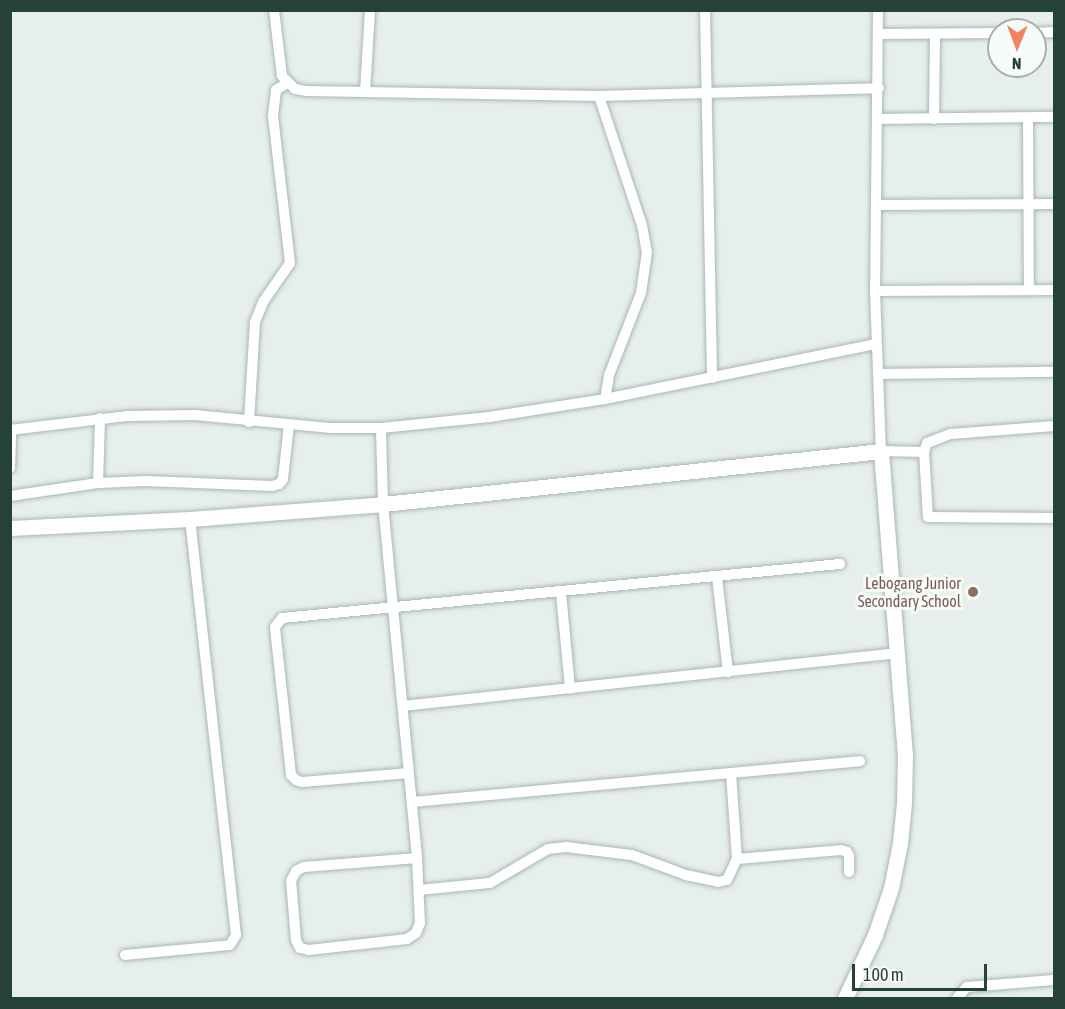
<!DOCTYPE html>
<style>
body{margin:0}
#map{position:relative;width:1065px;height:1009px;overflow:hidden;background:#e6efeb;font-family:"Asap Condensed",sans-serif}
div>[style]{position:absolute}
.roads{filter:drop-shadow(0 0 2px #a8b8b2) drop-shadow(0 0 2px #a8b8b2)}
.street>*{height:10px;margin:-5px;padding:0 5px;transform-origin:5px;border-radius:5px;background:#fff}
.secondary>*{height:15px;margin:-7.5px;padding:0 7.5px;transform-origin:7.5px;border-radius:7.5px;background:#fff}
.dots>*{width:16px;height:16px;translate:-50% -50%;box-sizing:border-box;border:3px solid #f7fbf9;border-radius:50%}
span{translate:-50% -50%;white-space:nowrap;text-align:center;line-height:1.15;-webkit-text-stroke:6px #f7fbf9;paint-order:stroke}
.education-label{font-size:16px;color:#785e54}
.right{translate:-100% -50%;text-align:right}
.frame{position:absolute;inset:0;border:12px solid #24423a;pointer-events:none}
.north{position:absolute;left:987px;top:18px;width:60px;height:60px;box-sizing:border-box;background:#f7fbf9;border:2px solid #a3b1ad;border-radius:50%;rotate:181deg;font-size:16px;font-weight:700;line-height:24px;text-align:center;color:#24423a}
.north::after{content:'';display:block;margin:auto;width:21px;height:27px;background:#f4845f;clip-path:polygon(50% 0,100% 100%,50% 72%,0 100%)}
.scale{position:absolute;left:852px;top:964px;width:135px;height:27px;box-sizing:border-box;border:3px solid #24423a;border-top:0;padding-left:8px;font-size:18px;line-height:21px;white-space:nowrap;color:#24423a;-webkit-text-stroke:4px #f7fbf9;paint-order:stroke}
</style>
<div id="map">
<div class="roads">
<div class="street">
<i style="left:274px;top:10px;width:66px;rotate:83.1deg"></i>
<i style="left:282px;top:76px;width:18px;rotate:45deg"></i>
<i style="left:295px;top:89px;width:11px;rotate:10deg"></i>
<i style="left:306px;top:91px;width:293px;rotate:1deg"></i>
<i style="left:599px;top:96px;width:280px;rotate:-1.6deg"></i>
<i style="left:705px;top:10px;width:368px;rotate:88.9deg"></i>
<i style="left:878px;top:10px;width:281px;rotate:90.6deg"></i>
<i style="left:875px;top:291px;width:160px;rotate:87.9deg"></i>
<i style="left:881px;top:451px;width:43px;rotate:1.3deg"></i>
<i style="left:924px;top:452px;width:65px;rotate:86.5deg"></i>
<i style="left:928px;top:517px;width:126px;rotate:0.5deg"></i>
<i style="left:1035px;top:33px;width:19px;rotate:-3deg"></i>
<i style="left:878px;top:34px;width:121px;rotate:-0.5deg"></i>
<i style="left:365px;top:92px;width:82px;rotate:-86.5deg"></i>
<i style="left:599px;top:96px;width:136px;rotate:71.6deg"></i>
<i style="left:642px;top:225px;width:27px;rotate:80deg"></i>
<i style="left:647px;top:252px;width:41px;rotate:98.3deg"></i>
<i style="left:641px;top:293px;width:88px;rotate:111.3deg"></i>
<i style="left:609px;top:375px;width:24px;rotate:99deg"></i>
<i style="left:1028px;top:118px;width:172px;rotate:89.7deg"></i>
<i style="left:878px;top:119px;width:176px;rotate:-0.7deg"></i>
<i style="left:934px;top:119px;width:85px;rotate:-89.3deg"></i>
<i style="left:877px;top:205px;width:177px;rotate:-0.3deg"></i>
<i style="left:875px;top:291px;width:179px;rotate:-0.3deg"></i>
<i style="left:878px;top:374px;width:176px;rotate:-0.7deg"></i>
<i style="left:249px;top:422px;width:100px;rotate:-86.6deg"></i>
<i style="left:255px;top:322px;width:22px;rotate:-68deg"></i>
<i style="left:263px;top:302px;width:47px;rotate:-55.3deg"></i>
<i style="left:290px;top:263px;width:149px;rotate:-96.6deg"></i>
<i style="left:273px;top:115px;width:25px;rotate:-83deg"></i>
<i style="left:276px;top:90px;width:13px;rotate:-32deg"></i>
<i style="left:381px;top:428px;width:76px;rotate:88.5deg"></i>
<i style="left:383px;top:504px;width:356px;rotate:84.5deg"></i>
<i style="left:417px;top:858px;width:65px;rotate:87.4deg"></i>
<i style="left:420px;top:923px;width:11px;rotate:112deg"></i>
<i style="left:416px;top:933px;width:11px;rotate:146deg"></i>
<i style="left:407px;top:939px;width:99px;rotate:173.6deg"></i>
<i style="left:309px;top:950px;width:9px;rotate:-167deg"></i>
<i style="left:300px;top:948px;width:9px;rotate:-117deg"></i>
<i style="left:296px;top:940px;width:59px;rotate:-94.8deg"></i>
<i style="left:291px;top:881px;width:11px;rotate:-63deg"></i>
<i style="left:296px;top:871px;width:9px;rotate:-27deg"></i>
<i style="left:304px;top:867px;width:113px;rotate:-4.6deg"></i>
<i style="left:10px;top:430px;width:119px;rotate:-6.8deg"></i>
<i style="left:128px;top:416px;width:67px;rotate:-0.9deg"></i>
<i style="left:195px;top:415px;width:137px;rotate:5.5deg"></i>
<i style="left:331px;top:428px;width:50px"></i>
<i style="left:381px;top:428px;width:109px;rotate:-5.8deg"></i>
<i style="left:489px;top:417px;width:117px;rotate:-8.8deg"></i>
<i style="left:605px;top:399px;width:277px;rotate:-11.5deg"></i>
<i style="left:924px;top:452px;width:9px;rotate:-72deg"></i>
<i style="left:927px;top:443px;width:26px;rotate:-21deg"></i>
<i style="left:951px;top:434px;width:103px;rotate:-4.4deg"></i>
<i style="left:10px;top:468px;width:38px;rotate:-88deg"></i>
<i style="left:98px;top:483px;width:65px;rotate:-88.2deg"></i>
<i style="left:10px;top:496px;width:89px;rotate:-8.4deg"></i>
<i style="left:98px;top:483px;width:48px;rotate:-2.4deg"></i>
<i style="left:146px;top:481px;width:126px;rotate:2.3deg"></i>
<i style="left:272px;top:486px;width:7px;rotate:-16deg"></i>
<i style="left:279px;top:484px;width:6px;rotate:-51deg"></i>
<i style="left:283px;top:479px;width:54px;rotate:-83.7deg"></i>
<i style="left:717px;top:577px;width:96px;rotate:83.4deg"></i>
<i style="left:561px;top:593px;width:96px;rotate:84.6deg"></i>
<i style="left:403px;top:706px;width:498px;rotate:-6.1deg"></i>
<i style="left:409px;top:773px;width:107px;rotate:175.2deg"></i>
<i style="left:302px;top:782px;width:6px;rotate:-162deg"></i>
<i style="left:296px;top:780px;width:7px;rotate:-135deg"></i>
<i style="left:291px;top:775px;width:149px;rotate:-96.2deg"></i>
<i style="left:275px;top:627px;width:11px;rotate:-52deg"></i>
<i style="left:282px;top:618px;width:561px;rotate:-5.53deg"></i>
<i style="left:731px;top:773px;width:86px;rotate:86deg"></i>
<i style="left:737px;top:859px;width:104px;rotate:-4.9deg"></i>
<i style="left:841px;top:850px;width:6px;rotate:18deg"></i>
<i style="left:847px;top:852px;width:4px;rotate:63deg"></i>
<i style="left:849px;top:856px;width:16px;rotate:90deg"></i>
<i style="left:412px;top:802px;width:450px;rotate:-5.2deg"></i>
<i style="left:419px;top:890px;width:71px;rotate:-5.6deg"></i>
<i style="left:490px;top:883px;width:67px;rotate:-30.4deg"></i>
<i style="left:548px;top:849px;width:18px;rotate:-6deg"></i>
<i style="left:566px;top:847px;width:66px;rotate:6.9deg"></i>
<i style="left:632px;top:855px;width:58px;rotate:20.3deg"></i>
<i style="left:686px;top:875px;width:33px;rotate:12deg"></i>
<i style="left:718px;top:882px;width:9px;rotate:-13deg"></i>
<i style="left:727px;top:880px;width:23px;rotate:-65deg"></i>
<i style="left:125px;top:955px;width:105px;rotate:-5.4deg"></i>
<i style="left:230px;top:945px;width:12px;rotate:-59deg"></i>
<i style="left:236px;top:935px;width:419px;rotate:-96.3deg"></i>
<i style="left:957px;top:998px;width:15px;rotate:-48deg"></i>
<i style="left:967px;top:987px;width:87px;rotate:-4.6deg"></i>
</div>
<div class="secondary">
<i style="left:10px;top:528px;width:180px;rotate:-2.9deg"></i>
<i style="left:190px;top:519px;width:194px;rotate:-4.4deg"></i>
<i style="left:383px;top:504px;width:501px;rotate:-6.07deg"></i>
<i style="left:881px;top:451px;width:304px;rotate:85.5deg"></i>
<i style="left:905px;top:754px;width:49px;rotate:91.2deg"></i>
<i style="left:904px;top:803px;width:40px;rotate:95.7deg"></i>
<i style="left:900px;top:843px;width:46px;rotate:101.3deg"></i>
<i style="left:891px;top:888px;width:50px;rotate:108.8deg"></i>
<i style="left:875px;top:935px;width:70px;rotate:115.5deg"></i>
</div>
</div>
<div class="dots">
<i style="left:973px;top:592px;background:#8d6e63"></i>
</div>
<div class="education-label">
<span class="right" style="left:961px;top:592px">Lebogang Junior<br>Secondary School</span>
</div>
<div class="frame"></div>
<div class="north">N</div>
<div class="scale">100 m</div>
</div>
